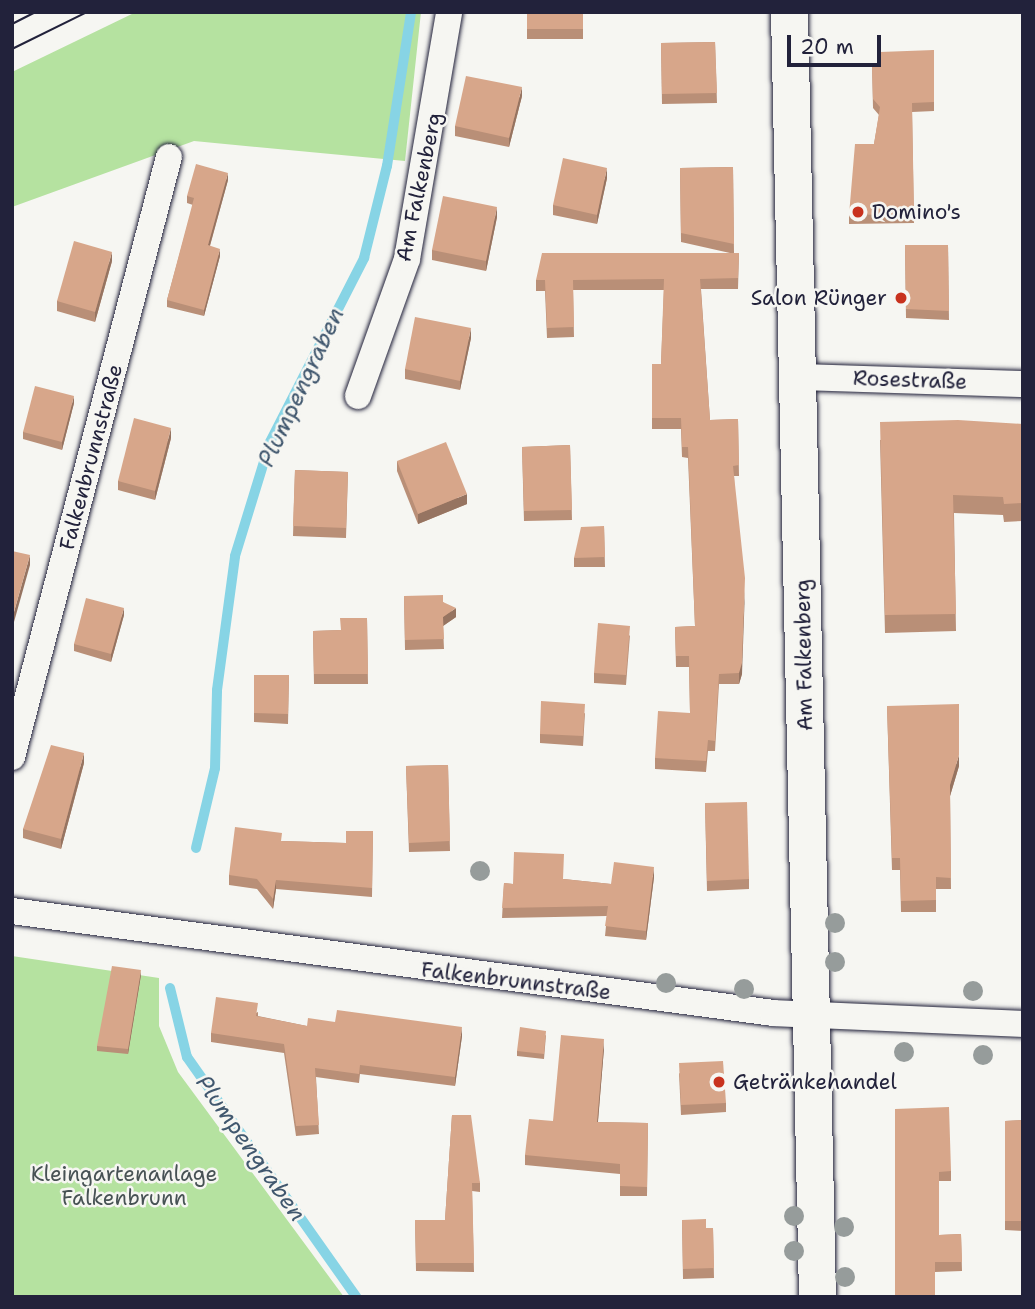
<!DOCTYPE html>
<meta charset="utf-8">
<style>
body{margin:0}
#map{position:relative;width:1035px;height:1309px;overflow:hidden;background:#f6f6f2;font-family:"Shantell Sans",sans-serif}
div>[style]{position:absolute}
.green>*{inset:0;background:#b5e2a0}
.stream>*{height:10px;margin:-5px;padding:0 5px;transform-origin:5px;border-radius:5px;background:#87d4e5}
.roads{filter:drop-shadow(0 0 2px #22223b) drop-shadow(0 0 2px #22223b)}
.street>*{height:26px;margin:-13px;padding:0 13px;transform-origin:13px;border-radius:13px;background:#f6f6f2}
.secondary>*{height:37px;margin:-18.5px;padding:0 18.5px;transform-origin:18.5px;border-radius:18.5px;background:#f6f6f2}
.tram>*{height:2px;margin:-1px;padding:0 1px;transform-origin:1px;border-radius:1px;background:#22223b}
.trees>*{width:20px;height:20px;margin:-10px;border-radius:50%;background:#969c9b}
.wall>*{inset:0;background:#b98f77}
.shaded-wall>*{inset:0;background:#967461}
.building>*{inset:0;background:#d7a68a}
.dots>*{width:19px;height:19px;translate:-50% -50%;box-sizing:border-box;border:4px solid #f6f6f2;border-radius:50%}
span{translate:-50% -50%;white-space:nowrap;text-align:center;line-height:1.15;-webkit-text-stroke:5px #f6f6f2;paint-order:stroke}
.street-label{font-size:21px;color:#22223b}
.poi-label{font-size:21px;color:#22223b}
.left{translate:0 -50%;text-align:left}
.right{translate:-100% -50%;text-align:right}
.park-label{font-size:21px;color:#475254}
.water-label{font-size:23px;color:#40576e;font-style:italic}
.frame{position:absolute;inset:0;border:14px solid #22223b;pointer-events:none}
.scale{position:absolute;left:787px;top:35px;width:94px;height:32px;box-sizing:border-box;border:4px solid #22223b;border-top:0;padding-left:9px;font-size:21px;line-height:24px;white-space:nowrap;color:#22223b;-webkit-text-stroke:5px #f6f6f2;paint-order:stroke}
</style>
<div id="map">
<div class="green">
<i style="clip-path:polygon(136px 12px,421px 12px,405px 161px,194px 141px,12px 207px,12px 72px)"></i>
<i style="clip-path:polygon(12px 956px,159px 978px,159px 1026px,178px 1072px,344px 1297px,12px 1297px)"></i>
</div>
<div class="stream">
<i style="left:196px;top:848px;width:82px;rotate:-76.6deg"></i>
<i style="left:215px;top:768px;width:78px;rotate:-88.5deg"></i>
<i style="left:217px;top:690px;width:135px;rotate:-82.3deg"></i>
<i style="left:235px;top:556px;width:119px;rotate:-72.9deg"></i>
<i style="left:270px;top:442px;width:207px;rotate:-62.9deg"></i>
<i style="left:364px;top:258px;width:95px;rotate:-76deg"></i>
<i style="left:387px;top:166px;width:156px;rotate:-81.1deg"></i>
<i style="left:170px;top:988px;width:71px;rotate:76.2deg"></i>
<i style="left:187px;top:1057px;width:294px;rotate:54.8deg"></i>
</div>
<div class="roads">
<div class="street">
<i style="left:798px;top:377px;width:225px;rotate:1.8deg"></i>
<i style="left:358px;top:396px;width:145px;rotate:-70.3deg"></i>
<i style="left:407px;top:259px;width:251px;rotate:-80.3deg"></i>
<i style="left:12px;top:757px;width:620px;rotate:-75.34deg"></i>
<i style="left:12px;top:911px;width:768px;rotate:7.63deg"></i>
<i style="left:773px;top:1013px;width:250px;rotate:2.5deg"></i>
</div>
<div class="secondary">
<i style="left:789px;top:12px;width:1285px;rotate:88.75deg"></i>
</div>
</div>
<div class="tram">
<i style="left:12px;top:24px;width:27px;rotate:-27deg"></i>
<i style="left:12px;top:49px;width:84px;rotate:-26.3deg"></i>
</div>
<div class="trees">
<i style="left:480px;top:871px"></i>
<i style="left:835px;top:923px"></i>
<i style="left:835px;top:962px"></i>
<i style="left:666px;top:983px"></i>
<i style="left:744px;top:989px"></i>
<i style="left:973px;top:991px"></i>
<i style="left:904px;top:1052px"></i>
<i style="left:983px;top:1055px"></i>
<i style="left:794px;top:1216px"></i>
<i style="left:844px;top:1227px"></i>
<i style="left:794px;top:1251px"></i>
<i style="left:845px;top:1277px"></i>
</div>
<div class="wall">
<i style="clip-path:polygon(527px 12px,583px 12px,583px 39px,527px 39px)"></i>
<i style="clip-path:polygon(715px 42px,717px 103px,662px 104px,661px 43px)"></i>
<i style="clip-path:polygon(934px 50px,934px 111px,912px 112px,914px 223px,849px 224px,849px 215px,874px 144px,879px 115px,873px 108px,872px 64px,880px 64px)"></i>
<i style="clip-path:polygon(522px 96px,509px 147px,455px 136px,455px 126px)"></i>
<i style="clip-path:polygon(733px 167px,734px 253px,739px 253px,738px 289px,701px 289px,710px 420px,738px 419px,739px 476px,734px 476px,742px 674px,739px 684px,719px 684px,715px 751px,708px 751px,706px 772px,655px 769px,655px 758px,690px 713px,689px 667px,676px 667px,675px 627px,695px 626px,688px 458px,682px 457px,681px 429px,652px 429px,652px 364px,661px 364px,664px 290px,573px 290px,574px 337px,547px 338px,545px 291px,536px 291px,536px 280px,730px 253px,681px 242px,680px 168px)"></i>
<i style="clip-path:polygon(607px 178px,597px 224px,553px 215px,553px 205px)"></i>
<i style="clip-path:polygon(228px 180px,210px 246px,220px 256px,204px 316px,167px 307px,167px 300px,193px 205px,187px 203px,187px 196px)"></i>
<i style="clip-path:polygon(497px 217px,486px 271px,432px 260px,432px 250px)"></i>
<i style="clip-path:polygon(905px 245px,948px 245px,949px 320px,906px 318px)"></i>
<i style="clip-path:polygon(112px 261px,95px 322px,57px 311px,57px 301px)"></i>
<i style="clip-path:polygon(471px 338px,460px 390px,405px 379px,405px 369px)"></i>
<i style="clip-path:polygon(74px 403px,62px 450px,23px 439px,23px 432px)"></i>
<i style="clip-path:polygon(1023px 424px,1023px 521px,1004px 522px,1003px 515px,954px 513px,956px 631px,885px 633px,880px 440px)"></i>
<i style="clip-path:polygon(171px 438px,155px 500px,118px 490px,118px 481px)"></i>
<i style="clip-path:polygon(570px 445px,572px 520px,524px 521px,522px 447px)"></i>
<i style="clip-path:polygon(397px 461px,467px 504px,418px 524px,397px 471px)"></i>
<i style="clip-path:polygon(295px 470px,348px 472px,346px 538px,293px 536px)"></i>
<i style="clip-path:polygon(604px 526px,605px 567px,574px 567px,574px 558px)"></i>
<i style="clip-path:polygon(404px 596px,443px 602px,456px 617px,443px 626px,444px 649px,405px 650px)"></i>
<i style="clip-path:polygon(124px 615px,111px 662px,74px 651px,74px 644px)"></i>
<i style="clip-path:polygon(367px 618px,368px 684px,314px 684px,313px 631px,341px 630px)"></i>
<i style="clip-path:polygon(630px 635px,626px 685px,594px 683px,594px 673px)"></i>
<i style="clip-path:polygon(254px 675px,289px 675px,288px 724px,254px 722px)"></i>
<i style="clip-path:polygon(887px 706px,959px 766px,950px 796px,951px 889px,936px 889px,936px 912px,901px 912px,900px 870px,892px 870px)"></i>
<i style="clip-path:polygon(585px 713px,583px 746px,540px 743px,540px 734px)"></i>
<i style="clip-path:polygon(84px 763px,61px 849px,23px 838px,23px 829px)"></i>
<i style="clip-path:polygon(448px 765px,450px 851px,409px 852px,406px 766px)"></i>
<i style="clip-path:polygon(705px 803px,749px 879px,749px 889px,707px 891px)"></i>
<i style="clip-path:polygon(373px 831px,372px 897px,276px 889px,273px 909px,257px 889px,229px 885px,229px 875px,282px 841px,346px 843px)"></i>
<i style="clip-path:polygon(654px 877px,646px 940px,605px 936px,607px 916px,502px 918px,504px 883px,513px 884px,564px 879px,611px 884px)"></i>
<i style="clip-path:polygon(141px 975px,128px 1054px,97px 1051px,97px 1046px)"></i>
<i style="clip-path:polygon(258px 1012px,258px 1016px,307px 1026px,335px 1022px,462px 1036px,455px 1086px,360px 1074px,359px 1083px,316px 1077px,319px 1134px,296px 1136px,284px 1053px,211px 1042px,211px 1033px)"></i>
<i style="clip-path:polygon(546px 1035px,544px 1059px,517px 1056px,517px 1051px)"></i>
<i style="clip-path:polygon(604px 1048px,598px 1122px,648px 1123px,647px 1196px,620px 1196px,620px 1174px,525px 1165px,525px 1155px,553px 1121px)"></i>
<i style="clip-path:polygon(679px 1073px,726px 1103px,726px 1112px,681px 1115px)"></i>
<i style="clip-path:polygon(895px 1109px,951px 1171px,951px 1181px,939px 1181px,939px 1235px,961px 1234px,962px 1271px,935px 1272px)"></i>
<i style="clip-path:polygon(452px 1115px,480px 1183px,480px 1192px,472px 1191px,474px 1272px,416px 1271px,415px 1220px,445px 1220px)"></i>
<i style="clip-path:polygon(1023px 1120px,1023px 1231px,1005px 1230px,1005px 1121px)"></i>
<i style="clip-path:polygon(682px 1220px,706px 1228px,713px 1228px,714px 1278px,683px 1279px)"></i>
</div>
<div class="shaded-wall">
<i style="clip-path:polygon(522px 87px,522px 96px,509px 147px,509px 138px)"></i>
<i style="clip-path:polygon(607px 168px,607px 178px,597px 224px,597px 215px)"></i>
<i style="clip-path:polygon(228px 173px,228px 180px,208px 252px,208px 245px)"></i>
<i style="clip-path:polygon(497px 207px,497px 217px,486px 271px,486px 261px)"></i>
<i style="clip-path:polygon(220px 249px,220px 256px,204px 316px,204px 310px)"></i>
<i style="clip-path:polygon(112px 252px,112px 261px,95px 322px,95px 312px)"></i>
<i style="clip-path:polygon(471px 328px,471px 338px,460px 390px,460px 381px)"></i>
<i style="clip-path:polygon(74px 396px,74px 403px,62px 450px,62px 442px)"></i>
<i style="clip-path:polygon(171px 428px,171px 438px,155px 500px,155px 491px)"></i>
<i style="clip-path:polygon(467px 494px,467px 504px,418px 524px,418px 514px)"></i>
<i style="clip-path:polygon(30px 555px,30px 565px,12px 629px,12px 619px)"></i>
<i style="clip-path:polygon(745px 589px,742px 674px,739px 684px,739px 673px)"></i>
<i style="clip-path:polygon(124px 608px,124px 615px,111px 662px,111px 654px)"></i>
<i style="clip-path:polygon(456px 608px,456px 617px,443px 626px,443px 617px)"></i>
<i style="clip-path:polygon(84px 753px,84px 763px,61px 849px,61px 839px)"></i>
<i style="clip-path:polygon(959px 755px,959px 766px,950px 796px,950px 785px)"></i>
<i style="clip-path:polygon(654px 867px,654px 877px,646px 940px,646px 931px)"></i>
<i style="clip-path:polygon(276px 880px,276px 889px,273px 909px,273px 899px)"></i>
<i style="clip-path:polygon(141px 970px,141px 975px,128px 1054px,128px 1049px)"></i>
<i style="clip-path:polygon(462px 1027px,462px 1036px,455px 1086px,455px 1077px)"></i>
<i style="clip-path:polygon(604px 1039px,604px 1048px,597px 1132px,597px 1122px)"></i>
</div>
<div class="building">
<i style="clip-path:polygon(527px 12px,583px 12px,583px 29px,527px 29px)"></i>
<i style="clip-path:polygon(715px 42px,717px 93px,662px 94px,661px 43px)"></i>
<i style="clip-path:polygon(934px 50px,934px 102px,912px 103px,914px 214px,849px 215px,855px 144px,874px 144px,880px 107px,873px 99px,872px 64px,880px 64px,880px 52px)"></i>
<i style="clip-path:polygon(466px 76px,522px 87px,509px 138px,455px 126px)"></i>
<i style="clip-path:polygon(563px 158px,607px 168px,597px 215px,553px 205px)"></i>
<i style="clip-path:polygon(196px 164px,228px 173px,208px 245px,220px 249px,204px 310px,167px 300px,194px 198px,187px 196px)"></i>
<i style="clip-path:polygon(733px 167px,734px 244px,681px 233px,680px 168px)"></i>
<i style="clip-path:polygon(443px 196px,497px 207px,486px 261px,432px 250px)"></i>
<i style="clip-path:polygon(74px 241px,112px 252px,95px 312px,57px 301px)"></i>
<i style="clip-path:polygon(905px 245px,948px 245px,949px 311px,906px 309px)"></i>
<i style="clip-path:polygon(542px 253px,739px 253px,738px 278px,700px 279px,710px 420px,738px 419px,739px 465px,733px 466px,745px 578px,742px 663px,739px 673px,719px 674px,715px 741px,708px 740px,706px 761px,655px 758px,658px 711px,690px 713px,689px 656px,676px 656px,675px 627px,695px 626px,688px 447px,682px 447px,681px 418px,652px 418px,652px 364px,661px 364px,664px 279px,573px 280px,574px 327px,547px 328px,545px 280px,536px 280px)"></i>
<i style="clip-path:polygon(415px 317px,471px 328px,460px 381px,405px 369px)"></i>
<i style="clip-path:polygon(35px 386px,74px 396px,62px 442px,23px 432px)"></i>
<i style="clip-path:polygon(134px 418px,171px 428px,155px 491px,118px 481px)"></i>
<i style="clip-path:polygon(958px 420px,1023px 424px,1023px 503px,1004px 504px,1003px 497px,953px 495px,956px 614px,885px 615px,880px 422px)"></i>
<i style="clip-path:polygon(446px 442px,467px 494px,418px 514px,397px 461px)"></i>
<i style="clip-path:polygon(570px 445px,572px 510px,524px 511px,522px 447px)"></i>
<i style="clip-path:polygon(295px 470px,348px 472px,346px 528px,293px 526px)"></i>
<i style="clip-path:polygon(604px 526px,605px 557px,574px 558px,581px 527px)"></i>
<i style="clip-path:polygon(12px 551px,30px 555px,12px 619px)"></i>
<i style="clip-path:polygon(443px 595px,443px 602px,456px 608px,443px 617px,444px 639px,405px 640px,404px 596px)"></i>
<i style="clip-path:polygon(86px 598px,124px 608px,111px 654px,74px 644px)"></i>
<i style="clip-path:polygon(340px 618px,367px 618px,368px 674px,314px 674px,313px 631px,341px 630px)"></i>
<i style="clip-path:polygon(598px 623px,630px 626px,626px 675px,594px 673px)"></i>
<i style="clip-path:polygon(254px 675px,289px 675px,288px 714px,254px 713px)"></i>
<i style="clip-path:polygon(541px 701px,585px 704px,583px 736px,540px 734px)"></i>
<i style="clip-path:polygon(959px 704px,959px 755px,950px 785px,951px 878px,936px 877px,936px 900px,901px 901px,900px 858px,892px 858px,887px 706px)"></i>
<i style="clip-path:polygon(51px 745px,84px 753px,61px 839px,23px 829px)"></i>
<i style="clip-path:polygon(448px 765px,450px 841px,409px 843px,406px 766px)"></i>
<i style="clip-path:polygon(747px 802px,749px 879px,707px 881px,705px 803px)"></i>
<i style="clip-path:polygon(235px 827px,282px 833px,281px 841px,346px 843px,346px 831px,373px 831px,372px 888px,276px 880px,273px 899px,257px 879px,229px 875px)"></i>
<i style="clip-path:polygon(514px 852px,564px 854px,563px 879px,611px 884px,614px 862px,654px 867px,646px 931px,605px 926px,608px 906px,502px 908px,504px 883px,513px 884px)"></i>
<i style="clip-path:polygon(112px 966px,141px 970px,128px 1049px,97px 1046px)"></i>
<i style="clip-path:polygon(216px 997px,258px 1003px,256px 1016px,307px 1026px,308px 1018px,335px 1022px,337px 1010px,462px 1027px,455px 1077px,360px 1065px,359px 1074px,315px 1068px,319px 1125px,296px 1126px,284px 1044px,211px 1033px)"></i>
<i style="clip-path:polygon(520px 1027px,546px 1031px,544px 1054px,517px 1051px)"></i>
<i style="clip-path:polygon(561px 1035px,604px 1039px,597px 1122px,648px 1123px,647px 1187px,620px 1186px,620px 1164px,525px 1155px,529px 1119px,553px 1121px)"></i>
<i style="clip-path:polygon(723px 1061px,726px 1103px,681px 1105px,679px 1063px)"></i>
<i style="clip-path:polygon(949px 1107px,951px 1171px,939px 1172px,939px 1235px,961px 1234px,962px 1262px,935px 1262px,935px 1297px,895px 1297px,895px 1109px)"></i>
<i style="clip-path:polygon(452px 1115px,471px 1115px,480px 1183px,472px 1183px,474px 1263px,416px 1263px,415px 1220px,445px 1220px)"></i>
<i style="clip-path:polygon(1023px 1120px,1023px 1221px,1005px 1221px,1005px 1121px)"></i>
<i style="clip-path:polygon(706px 1219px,706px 1228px,713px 1228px,714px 1268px,683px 1269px,682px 1220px)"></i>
</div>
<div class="dots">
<i style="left:858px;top:212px;background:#c8321e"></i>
<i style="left:901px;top:298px;background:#c8321e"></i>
<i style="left:719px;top:1082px;background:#c8321e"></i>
</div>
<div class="street-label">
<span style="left:419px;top:187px;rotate:-78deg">Am Falkenberg</span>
<span style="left:910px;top:380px;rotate:2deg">Rosestraße</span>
<span style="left:91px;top:457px;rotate:-75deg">Falkenbrunnstraße</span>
<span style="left:804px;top:655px;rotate:-91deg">Am Falkenberg</span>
<span style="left:516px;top:981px;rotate:7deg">Falkenbrunnstraße</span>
</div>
<div class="poi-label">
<span class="left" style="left:872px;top:212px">Domino's</span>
<span class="right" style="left:887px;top:298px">Salon Rünger</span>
<span class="left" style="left:733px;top:1082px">Getränkehandel</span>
</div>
<div class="park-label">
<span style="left:124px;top:1186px">Kleingartenanlage<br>Falkenbrunn</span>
</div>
<div class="water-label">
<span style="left:301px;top:387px;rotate:-65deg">Plumpengraben</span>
<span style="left:251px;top:1148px;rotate:55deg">Plumpengraben</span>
</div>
<div class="frame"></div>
<div class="scale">20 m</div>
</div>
